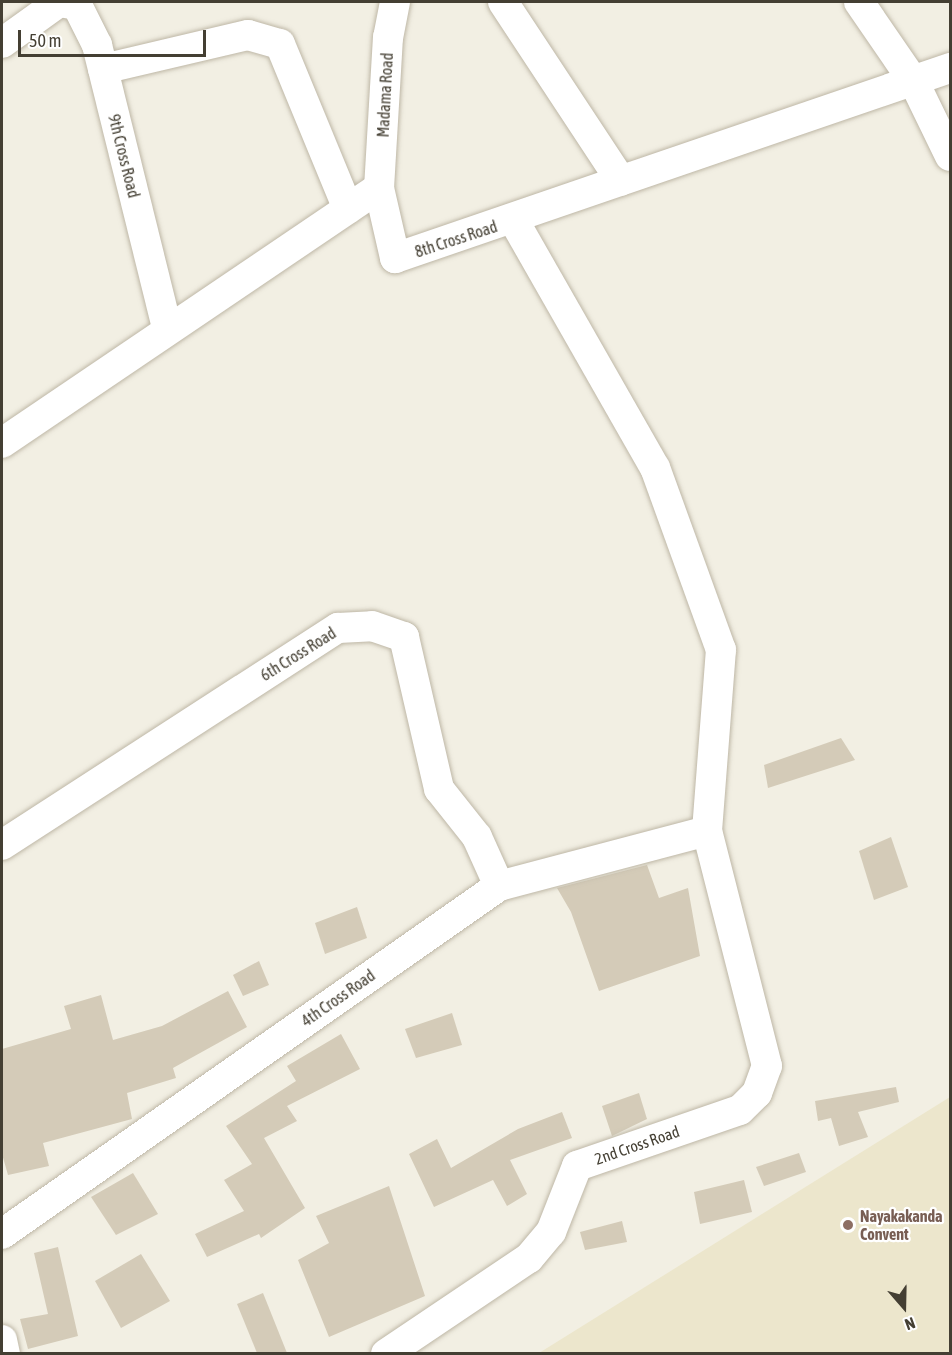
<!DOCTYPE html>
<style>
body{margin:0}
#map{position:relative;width:952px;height:1355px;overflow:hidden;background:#f2efe3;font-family:"Asap Condensed",sans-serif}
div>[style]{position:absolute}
.education>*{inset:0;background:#ece6cc}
.building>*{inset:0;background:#d4cbb8}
.roads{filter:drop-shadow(0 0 2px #beb7a6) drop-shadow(0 0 2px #beb7a6)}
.minor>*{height:30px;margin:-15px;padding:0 15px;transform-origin:15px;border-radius:15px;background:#fff}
.dots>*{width:16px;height:16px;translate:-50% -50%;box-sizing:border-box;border:3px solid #fff;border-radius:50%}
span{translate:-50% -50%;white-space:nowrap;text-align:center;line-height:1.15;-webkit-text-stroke:4.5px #fff;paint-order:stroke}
.street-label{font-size:16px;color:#443f33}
.education-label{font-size:16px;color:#785e54;font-weight:700}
.left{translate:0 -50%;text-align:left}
.frame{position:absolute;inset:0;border:3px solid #443f33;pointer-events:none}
.north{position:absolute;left:874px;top:1277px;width:60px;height:60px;-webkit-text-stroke:4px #fff;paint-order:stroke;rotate:160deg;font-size:16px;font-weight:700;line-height:24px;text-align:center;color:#443f33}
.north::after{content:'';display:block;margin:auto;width:21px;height:27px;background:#443f33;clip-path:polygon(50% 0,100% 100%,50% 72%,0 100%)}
.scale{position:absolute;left:18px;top:30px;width:188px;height:27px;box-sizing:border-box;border:3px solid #443f33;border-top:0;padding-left:8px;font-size:18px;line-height:21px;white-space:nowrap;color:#443f33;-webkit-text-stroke:4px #fff;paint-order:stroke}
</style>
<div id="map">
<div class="education">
<i style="clip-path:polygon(950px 1097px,950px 1353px,539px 1353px)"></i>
</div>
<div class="building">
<i style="clip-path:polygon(841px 738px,855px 760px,768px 788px,764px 765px)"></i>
<i style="clip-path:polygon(891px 837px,908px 887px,874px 900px,859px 851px)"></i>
<i style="clip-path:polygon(647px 865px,659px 898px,688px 888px,700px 956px,599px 991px,571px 912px,557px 888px)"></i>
<i style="clip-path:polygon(357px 907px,367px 938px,325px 954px,315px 923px)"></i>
<i style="clip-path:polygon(259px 961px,269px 985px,243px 996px,233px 975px)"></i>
<i style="clip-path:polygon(228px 991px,247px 1027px,173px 1068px,176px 1078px,127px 1093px,132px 1119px,43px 1143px,49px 1166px,8px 1175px,2px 1154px,2px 1049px,71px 1029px,64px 1006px,101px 995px,113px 1040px,162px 1026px)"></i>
<i style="clip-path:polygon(452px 1013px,462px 1045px,416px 1058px,405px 1029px)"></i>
<i style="clip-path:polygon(341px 1034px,360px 1069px,287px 1106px,297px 1121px,264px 1138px,305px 1208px,261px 1238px,259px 1234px,207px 1257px,195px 1234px,244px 1211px,224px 1180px,252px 1164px,226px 1126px,296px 1081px,287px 1066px)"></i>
<i style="clip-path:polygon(896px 1087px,899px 1102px,858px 1112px,868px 1137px,839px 1146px,831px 1118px,818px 1121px,815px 1101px)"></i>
<i style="clip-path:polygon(639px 1093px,647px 1119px,612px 1136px,602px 1106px)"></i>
<i style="clip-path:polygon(562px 1112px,572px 1138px,510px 1160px,527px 1194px,507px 1206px,493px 1180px,434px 1207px,409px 1154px,437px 1139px,451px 1168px,518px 1129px)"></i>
<i style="clip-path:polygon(799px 1153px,806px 1172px,764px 1186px,756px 1167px)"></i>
<i style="clip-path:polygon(133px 1173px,158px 1214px,116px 1235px,91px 1197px)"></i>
<i style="clip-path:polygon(744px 1180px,752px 1212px,700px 1224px,694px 1192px)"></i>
<i style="clip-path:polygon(389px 1186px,425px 1296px,329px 1337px,298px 1260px,329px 1243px,316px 1216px)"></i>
<i style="clip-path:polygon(622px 1221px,627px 1242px,585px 1250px,580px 1232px)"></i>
<i style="clip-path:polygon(58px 1247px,78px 1336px,28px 1349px,20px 1319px,48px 1314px,34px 1253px)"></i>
<i style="clip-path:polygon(141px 1254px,170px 1301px,121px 1328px,95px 1281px)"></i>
<i style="clip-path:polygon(263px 1293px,287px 1353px,257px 1353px,237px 1304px)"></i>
</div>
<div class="roads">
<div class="minor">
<i style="left:59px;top:2px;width:18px;rotate:9deg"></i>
<i style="left:77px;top:5px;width:45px;rotate:63.4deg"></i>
<i style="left:97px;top:45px;width:292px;rotate:76.1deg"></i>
<i style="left:395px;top:2px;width:36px;rotate:101deg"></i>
<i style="left:388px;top:37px;width:151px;rotate:93.4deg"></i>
<i style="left:379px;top:188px;width:72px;rotate:77.1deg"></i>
<i style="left:395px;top:258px;width:587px;rotate:-18.9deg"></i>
<i style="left:503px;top:2px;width:214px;rotate:56.6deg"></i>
<i style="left:859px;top:2px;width:97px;rotate:55.5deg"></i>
<i style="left:914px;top:82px;width:82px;rotate:64.1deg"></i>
<i style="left:2px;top:43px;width:70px;rotate:-35.7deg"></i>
<i style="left:103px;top:69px;width:149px;rotate:-13.2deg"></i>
<i style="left:248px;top:35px;width:33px;rotate:16deg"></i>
<i style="left:280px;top:44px;width:178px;rotate:67.6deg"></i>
<i style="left:2px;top:443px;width:455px;rotate:-34.1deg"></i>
<i style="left:2px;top:845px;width:400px;rotate:-32.9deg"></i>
<i style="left:338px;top:628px;width:34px;rotate:-3deg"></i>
<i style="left:372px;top:626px;width:34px;rotate:19deg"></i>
<i style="left:404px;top:637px;width:156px;rotate:77deg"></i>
<i style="left:439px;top:789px;width:61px;rotate:51.6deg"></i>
<i style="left:477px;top:837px;width:54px;rotate:65.8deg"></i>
<i style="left:2px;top:1234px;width:607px;rotate:-35deg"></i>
<i style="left:499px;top:886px;width:215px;rotate:-14.8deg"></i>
<i style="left:2px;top:1340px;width:14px;rotate:78deg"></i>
<i style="left:386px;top:1354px;width:172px;rotate:-33.9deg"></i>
<i style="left:529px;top:1258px;width:34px;rotate:-50deg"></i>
<i style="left:551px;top:1232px;width:71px;rotate:-68.5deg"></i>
<i style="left:577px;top:1166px;width:172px;rotate:-19deg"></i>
<i style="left:740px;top:1110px;width:24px;rotate:-45deg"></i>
<i style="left:757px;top:1093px;width:29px;rotate:-70deg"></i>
<i style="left:767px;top:1066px;width:243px;rotate:-104.3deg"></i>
<i style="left:707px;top:831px;width:182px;rotate:-85.6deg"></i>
<i style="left:721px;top:650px;width:194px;rotate:-109.9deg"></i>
<i style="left:655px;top:468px;width:284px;rotate:-119.7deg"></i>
</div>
</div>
<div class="dots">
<i style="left:848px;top:1225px;background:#8d6e63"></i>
</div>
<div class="street-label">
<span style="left:385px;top:95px;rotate:-87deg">Madama Road</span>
<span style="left:124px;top:156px;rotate:76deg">9th Cross Road</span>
<span style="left:456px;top:239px;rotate:-18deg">8th Cross Road</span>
<span style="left:298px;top:654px;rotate:-32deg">6th Cross Road</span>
<span style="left:338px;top:998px;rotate:-35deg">4th Cross Road</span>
<span style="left:637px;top:1145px;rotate:-19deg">2nd Cross Road</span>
</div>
<div class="education-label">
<span class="left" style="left:860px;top:1225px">Nayakakanda<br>Convent</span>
</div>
<div class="frame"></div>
<div class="north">N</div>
<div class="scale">50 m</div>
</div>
